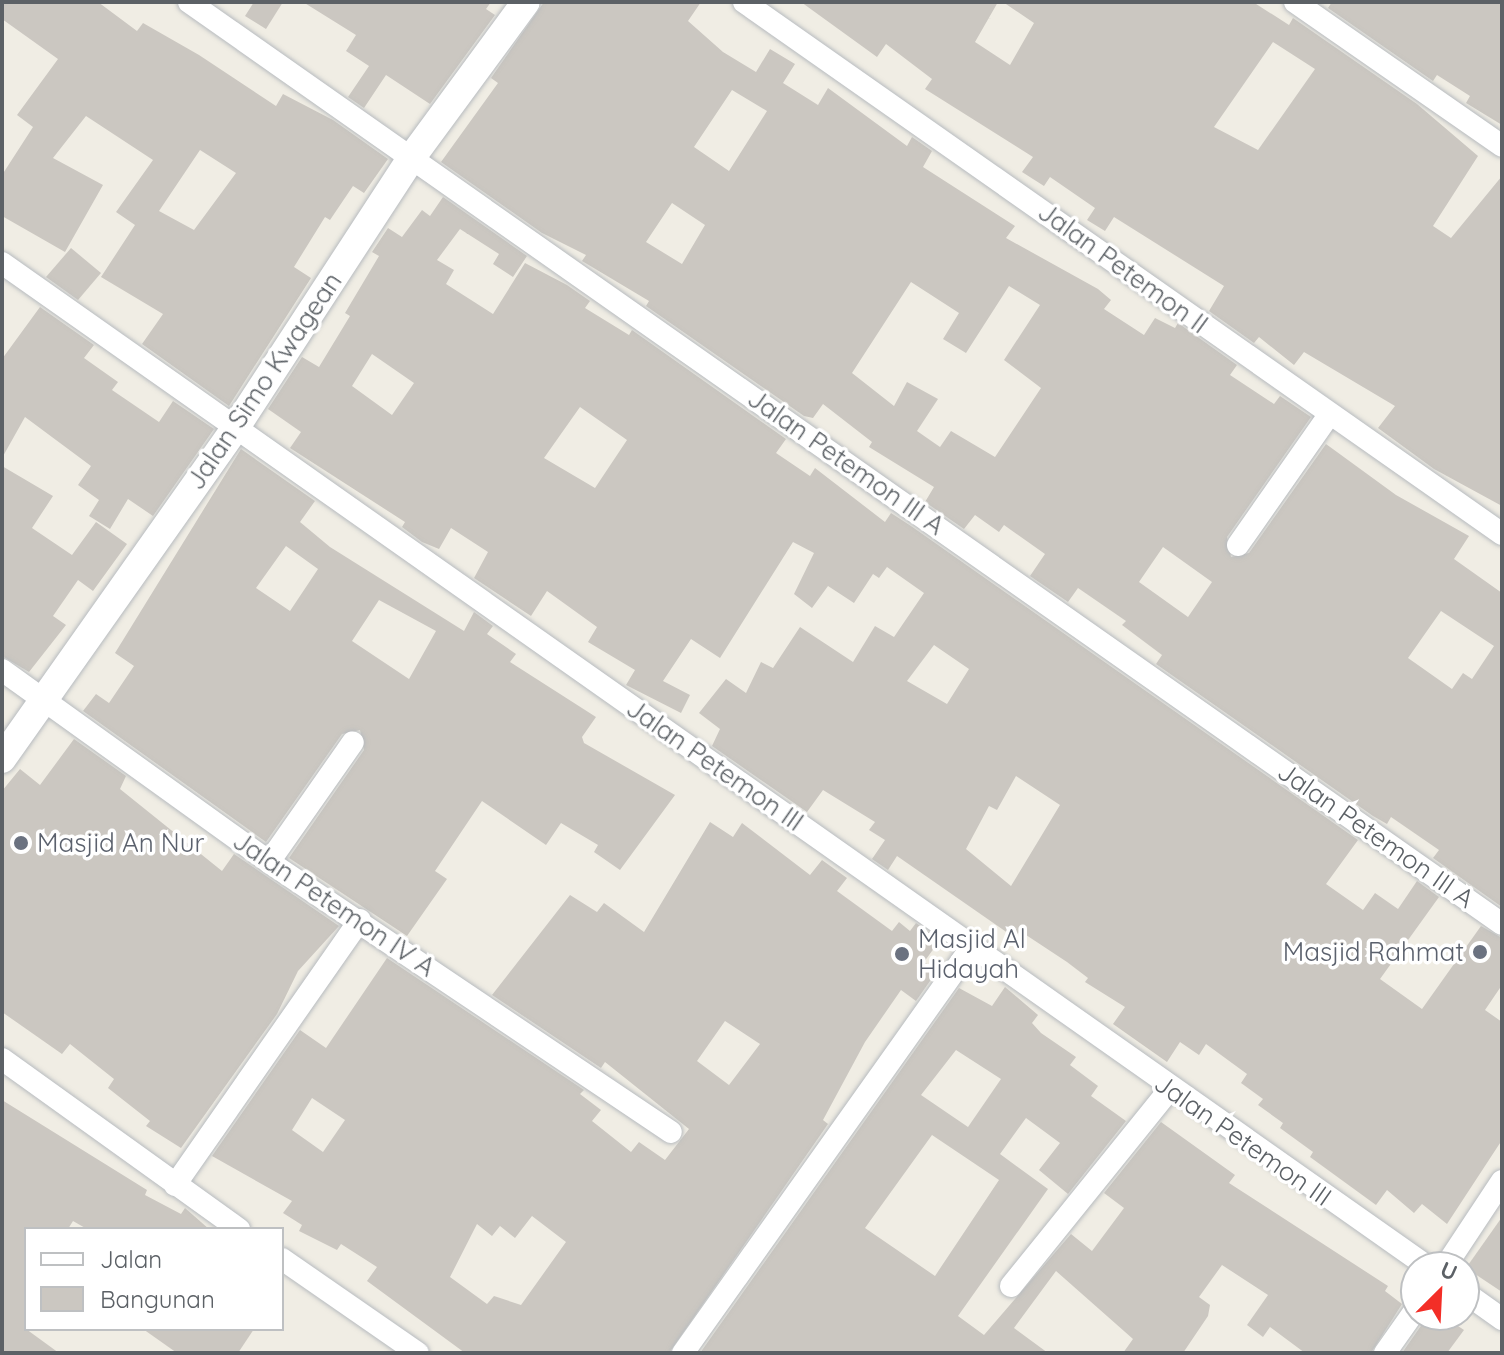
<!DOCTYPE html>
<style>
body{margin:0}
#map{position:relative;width:1504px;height:1355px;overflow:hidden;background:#f0ede4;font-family:Quicksand,sans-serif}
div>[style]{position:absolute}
.building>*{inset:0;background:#cbc7c1}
.roads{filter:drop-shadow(0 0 2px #b7bbbf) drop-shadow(0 0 2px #b7bbbf)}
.minor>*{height:22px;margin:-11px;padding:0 11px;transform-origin:11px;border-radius:11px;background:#fff}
.tertiary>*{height:28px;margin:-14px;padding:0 14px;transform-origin:14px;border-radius:14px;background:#fff}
.dots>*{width:22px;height:22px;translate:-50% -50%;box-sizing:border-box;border:4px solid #fff;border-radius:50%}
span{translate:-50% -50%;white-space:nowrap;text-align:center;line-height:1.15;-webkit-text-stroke:7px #fff;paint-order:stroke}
.street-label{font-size:26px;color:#5c6166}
.worship-label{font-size:26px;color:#5b616d}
.left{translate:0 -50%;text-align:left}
.right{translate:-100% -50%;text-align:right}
.frame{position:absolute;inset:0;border:4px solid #5c6166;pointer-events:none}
.legend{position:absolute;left:24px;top:1227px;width:260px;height:104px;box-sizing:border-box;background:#fff;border:2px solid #bec0c2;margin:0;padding:10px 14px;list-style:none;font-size:24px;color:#5c6166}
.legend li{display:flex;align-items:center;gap:16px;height:40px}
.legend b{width:40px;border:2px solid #bec0c2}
.north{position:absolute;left:1400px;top:1251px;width:80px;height:80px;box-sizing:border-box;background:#fff;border:2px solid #bec0c2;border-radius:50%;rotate:24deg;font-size:22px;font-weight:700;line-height:32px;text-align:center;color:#5c6166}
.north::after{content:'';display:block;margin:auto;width:28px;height:36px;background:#f32e27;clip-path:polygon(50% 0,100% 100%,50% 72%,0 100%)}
</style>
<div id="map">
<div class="building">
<i style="clip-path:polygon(evenodd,2px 2px,98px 2px,137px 31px,143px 23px,199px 55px,276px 106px,283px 94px,333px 120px,388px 159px,364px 193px,353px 186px,330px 220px,325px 217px,294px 267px,311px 278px,229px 406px,142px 344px,163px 314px,101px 277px,135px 225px,116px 212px,153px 160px,86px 116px,53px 158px,103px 185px,65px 252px,2px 216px,2px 175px,33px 127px,17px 115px,58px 59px,2px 19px,2px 2px,200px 150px,236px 173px,194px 230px,159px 211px,200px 150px)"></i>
<i style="clip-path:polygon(254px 2px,283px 2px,266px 29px,245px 16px)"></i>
<i style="clip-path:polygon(303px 2px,491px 2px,486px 9px,495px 15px,430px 104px,386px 75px,364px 108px,348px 97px,369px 66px,346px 51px,356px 35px)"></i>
<i style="clip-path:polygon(evenodd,544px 2px,701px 2px,688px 21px,723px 52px,756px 72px,770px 49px,795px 64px,783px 83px,818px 105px,828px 88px,907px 146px,912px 137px,932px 151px,923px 167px,1015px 226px,1006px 238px,1098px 289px,1111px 300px,1104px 309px,1144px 335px,1155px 318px,1175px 328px,1178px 323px,1237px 365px,1230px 375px,1274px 404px,1280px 396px,1311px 417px,1227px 537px,1231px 557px,1249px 553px,1326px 444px,1396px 495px,1469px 536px,1454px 559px,1502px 593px,1502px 907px,1433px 858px,1439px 850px,1391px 817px,1387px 824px,1373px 816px,1156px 664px,1162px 655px,1122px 625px,1126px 621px,1078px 588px,1068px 602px,1030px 576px,1045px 554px,1004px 525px,999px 532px,975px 515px,964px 529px,925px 502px,934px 487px,869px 447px,872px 442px,823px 404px,813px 418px,804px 416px,646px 306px,649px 301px,582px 261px,586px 255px,542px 233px,441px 162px,498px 83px,491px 78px,544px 2px,732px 90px,767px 111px,729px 171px,694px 147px,732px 90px,544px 2px,672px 203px,705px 225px,682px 264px,646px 242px,672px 203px,544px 2px,911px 282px,959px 313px,943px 339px,966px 353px,1009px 286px,1040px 305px,1004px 360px,1041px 388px,995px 457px,951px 431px,940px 447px,917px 431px,938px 399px,907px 382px,894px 406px,852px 373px,911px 282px,544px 2px,1163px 547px,1212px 582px,1188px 617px,1139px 582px,1163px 547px,544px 2px,1441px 611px,1494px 646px,1472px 679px,1463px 673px,1452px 689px,1408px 658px,1441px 611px)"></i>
<i style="clip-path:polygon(evenodd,801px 2px,998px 2px,975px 42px,1010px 65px,1034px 23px,1003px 2px,1253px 2px,1289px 25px,1293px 18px,1417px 104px,1478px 156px,1433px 226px,1451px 238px,1502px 176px,1502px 506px,1434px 469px,1378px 428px,1395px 406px,1304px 352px,1294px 365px,1259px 337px,1254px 343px,1209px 311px,1224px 286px,1114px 217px,1105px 231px,1087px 220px,1095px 208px,1050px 177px,1044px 186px,1022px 172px,1033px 157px,925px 89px,932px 79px,886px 44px,877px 57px,801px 2px,1273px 42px,1315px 69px,1258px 150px,1214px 127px,1273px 42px)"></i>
<i style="clip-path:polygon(1332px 2px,1502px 2px,1502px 125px,1466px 103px,1470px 96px,1437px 75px,1433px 81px,1328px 8px)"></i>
<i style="clip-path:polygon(evenodd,443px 197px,527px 256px,513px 277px,493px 264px,499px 254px,460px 229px,437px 260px,454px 270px,446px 284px,493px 314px,525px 263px,567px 285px,590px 301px,585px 308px,629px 335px,632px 330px,786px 439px,776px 453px,810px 476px,815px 468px,885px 522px,891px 513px,911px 526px,1358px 840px,1326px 884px,1363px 910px,1375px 893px,1398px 909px,1417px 881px,1439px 897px,1380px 979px,1422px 1009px,1481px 926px,1502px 938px,1502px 985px,1485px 1010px,1502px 1022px,1502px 1140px,1447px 1224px,1422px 1204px,1414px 1213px,1387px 1190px,1376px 1205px,1310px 1157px,1313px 1152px,1280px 1128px,1283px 1123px,1258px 1105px,1263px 1099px,1241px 1083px,1247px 1074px,1206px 1044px,1199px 1055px,1180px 1042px,1167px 1062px,1113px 1024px,1125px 1007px,1085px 982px,1088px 978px,1067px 962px,1020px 931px,1015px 938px,897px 856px,888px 870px,872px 859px,885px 840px,869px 830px,875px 822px,823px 790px,807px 812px,712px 746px,720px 729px,699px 713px,726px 679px,746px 693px,761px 662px,773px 668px,800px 627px,853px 662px,875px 626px,894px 637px,924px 593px,887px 567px,879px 578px,873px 574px,854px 603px,828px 586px,812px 608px,794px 594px,814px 553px,793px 542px,720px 658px,691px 639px,663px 681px,690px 695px,681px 713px,626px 685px,635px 670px,588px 642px,597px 627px,547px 591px,531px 616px,474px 578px,488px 552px,451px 528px,439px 549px,422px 542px,402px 527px,405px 522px,290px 448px,301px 432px,268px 409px,302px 357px,319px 367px,350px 316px,345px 313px,379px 256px,372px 252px,388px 228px,402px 237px,422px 210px,430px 216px,443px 197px,372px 354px,414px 383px,392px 415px,352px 386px,372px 354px,443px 197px,580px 407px,627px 440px,595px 488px,544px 458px,580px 407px,443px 197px,934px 645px,969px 669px,947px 704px,907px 681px,934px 645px,443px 197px,1016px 776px,1060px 805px,1011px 886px,966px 849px,989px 806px,997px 810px,1016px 776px)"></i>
<i style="clip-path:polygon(71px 248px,101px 273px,78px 300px,46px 277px)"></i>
<i style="clip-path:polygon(40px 307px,94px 345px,84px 358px,118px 382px,112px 390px,159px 422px,173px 401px,214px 429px,153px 516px,128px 499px,110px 529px,89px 516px,99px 500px,78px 485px,91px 466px,25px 417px,2px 458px,2px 359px)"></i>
<i style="clip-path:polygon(evenodd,241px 449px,315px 501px,300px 522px,330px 547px,464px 631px,474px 612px,493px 626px,487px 634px,516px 654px,510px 662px,596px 717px,582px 737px,584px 743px,675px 795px,620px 870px,594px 852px,598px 845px,561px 823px,546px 845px,482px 801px,435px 871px,447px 879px,407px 936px,289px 858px,364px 750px,360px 730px,342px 734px,266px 842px,83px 711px,96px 694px,109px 703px,134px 666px,115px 653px,241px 449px,286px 546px,318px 569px,290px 611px,256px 588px,286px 546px,241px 449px,379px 600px,436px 631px,409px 679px,352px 641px,379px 600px)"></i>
<i style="clip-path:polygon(2px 466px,53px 496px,32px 528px,72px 555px,96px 522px,127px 544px,93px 591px,78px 580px,53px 616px,66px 625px,29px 672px,2px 656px)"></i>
<i style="clip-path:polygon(74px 739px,126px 776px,120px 789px,222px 871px,234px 854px,339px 926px,298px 971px,277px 1014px,181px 1148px,146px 1126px,150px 1121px,108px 1088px,114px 1079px,70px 1044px,62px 1054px,2px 1012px,2px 791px,20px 769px,40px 785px)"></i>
<i style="clip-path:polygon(evenodd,710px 822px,733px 837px,742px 823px,810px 875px,822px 860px,847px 878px,837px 891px,892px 931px,899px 922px,910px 931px,916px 923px,940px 940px,924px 962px,937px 971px,916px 1001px,901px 990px,865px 1042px,823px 1120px,828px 1124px,669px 1353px,465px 1353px,367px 1281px,377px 1267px,341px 1244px,337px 1250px,299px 1231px,302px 1225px,283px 1213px,292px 1201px,212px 1156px,300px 1030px,326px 1048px,387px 958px,584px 1090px,580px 1094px,601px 1110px,592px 1121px,631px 1152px,639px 1142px,665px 1160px,689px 1129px,605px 1062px,601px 1068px,492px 995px,570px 895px,597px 912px,604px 903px,644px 932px,710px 822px,725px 1021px,760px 1044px,729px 1085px,697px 1061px,725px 1021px,710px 822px,312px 1098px,345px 1120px,323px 1152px,292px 1130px,312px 1098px,710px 822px,532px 1216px,566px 1242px,521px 1305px,494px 1296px,487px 1304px,450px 1277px,477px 1224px,492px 1236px,500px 1226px,515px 1238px,532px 1216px)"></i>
<i style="clip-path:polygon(evenodd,1005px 987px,1038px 1015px,1032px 1023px,1041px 1033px,1076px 1057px,1070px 1065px,1098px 1086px,1091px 1096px,1126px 1121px,1068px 1194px,1039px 1170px,1060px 1143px,1026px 1118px,1000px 1154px,1048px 1189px,958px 1316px,984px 1335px,1071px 1234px,1092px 1251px,1124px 1208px,1104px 1193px,1161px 1122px,1235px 1175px,1229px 1183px,1388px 1286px,1385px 1291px,1402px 1304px,1371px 1353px,1305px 1353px,1270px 1327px,1263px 1337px,1247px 1325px,1268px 1295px,1222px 1265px,1199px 1297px,1210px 1305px,1208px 1316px,1183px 1353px,1123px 1353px,1133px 1339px,1056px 1271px,1014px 1328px,1048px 1353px,700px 1353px,959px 988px,992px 1006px,1005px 987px,956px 1050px,1001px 1079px,968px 1127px,921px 1095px,956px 1050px,1005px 987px,932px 1135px,999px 1180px,935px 1276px,865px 1228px,932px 1135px)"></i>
<i style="clip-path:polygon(2px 1100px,147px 1190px,145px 1195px,181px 1214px,185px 1208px,209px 1229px,87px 1229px,73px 1221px,68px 1229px,26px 1229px,26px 1329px,59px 1353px,2px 1353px)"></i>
<i style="clip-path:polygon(1502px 1217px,1502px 1292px,1466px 1268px)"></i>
<i style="clip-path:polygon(1446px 1318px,1464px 1330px,1447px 1353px,1402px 1353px,1425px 1320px,1438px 1330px)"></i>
<i style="clip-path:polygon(143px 1329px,254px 1329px,238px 1353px,177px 1353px)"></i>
</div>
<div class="roads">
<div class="minor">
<i style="left:189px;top:2px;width:1604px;rotate:35.08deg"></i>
<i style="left:744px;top:2px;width:926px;rotate:35.06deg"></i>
<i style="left:1295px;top:2px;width:252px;rotate:34.8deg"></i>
<i style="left:2px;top:263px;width:1744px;rotate:35.15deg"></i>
<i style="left:1238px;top:545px;width:159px;rotate:-55deg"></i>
<i style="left:2px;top:670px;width:329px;rotate:35.7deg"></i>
<i style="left:269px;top:862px;width:484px;rotate:33.9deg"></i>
<i style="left:269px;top:862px;width:146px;rotate:-55deg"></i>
<i style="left:2px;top:1059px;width:292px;rotate:35.7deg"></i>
<i style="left:175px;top:1185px;width:323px;rotate:-55.1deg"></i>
<i style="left:282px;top:1259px;width:165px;rotate:34.7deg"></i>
<i style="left:1445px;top:1267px;width:103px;rotate:-56.5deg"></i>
<i style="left:1011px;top:1286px;width:252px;rotate:-51.1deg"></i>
<i style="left:1464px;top:1292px;width:47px;rotate:35.4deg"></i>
<i style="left:683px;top:1353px;width:499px;rotate:-54.6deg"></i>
<i style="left:1385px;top:1353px;width:54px;rotate:-54.8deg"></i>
</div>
<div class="tertiary">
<i style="left:2px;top:759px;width:406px;rotate:-54.8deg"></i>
<i style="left:236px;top:427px;width:322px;rotate:-56.9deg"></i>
<i style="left:412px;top:157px;width:192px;rotate:-53.7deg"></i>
</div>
</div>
<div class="dots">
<i style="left:21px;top:843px;background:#6b7280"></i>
<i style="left:1480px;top:952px;background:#6b7280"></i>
<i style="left:902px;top:954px;background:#6b7280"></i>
</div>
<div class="street-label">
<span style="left:1123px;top:268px;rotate:36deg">Jalan Petemon II</span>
<span style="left:264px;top:381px;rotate:-56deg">Jalan Simo Kwagean</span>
<span style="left:846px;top:462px;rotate:35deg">Jalan Petemon III A</span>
<span style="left:715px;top:765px;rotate:35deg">Jalan Petemon III</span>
<span style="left:1376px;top:835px;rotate:35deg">Jalan Petemon III A</span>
<span style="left:334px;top:904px;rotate:34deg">Jalan Petemon IV A</span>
<span style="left:1243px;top:1140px;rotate:35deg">Jalan Petemon III</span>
</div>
<div class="worship-label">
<span class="left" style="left:37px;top:843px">Masjid An Nur</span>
<span class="left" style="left:918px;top:954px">Masjid Al<br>Hidayah</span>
<span class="right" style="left:1464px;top:952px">Masjid Rahmat</span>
</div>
<div class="frame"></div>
<ul class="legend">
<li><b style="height:10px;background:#fff"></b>Jalan</li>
<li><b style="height:22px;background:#cbc7c1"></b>Bangunan</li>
</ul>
<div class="north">U</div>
</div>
